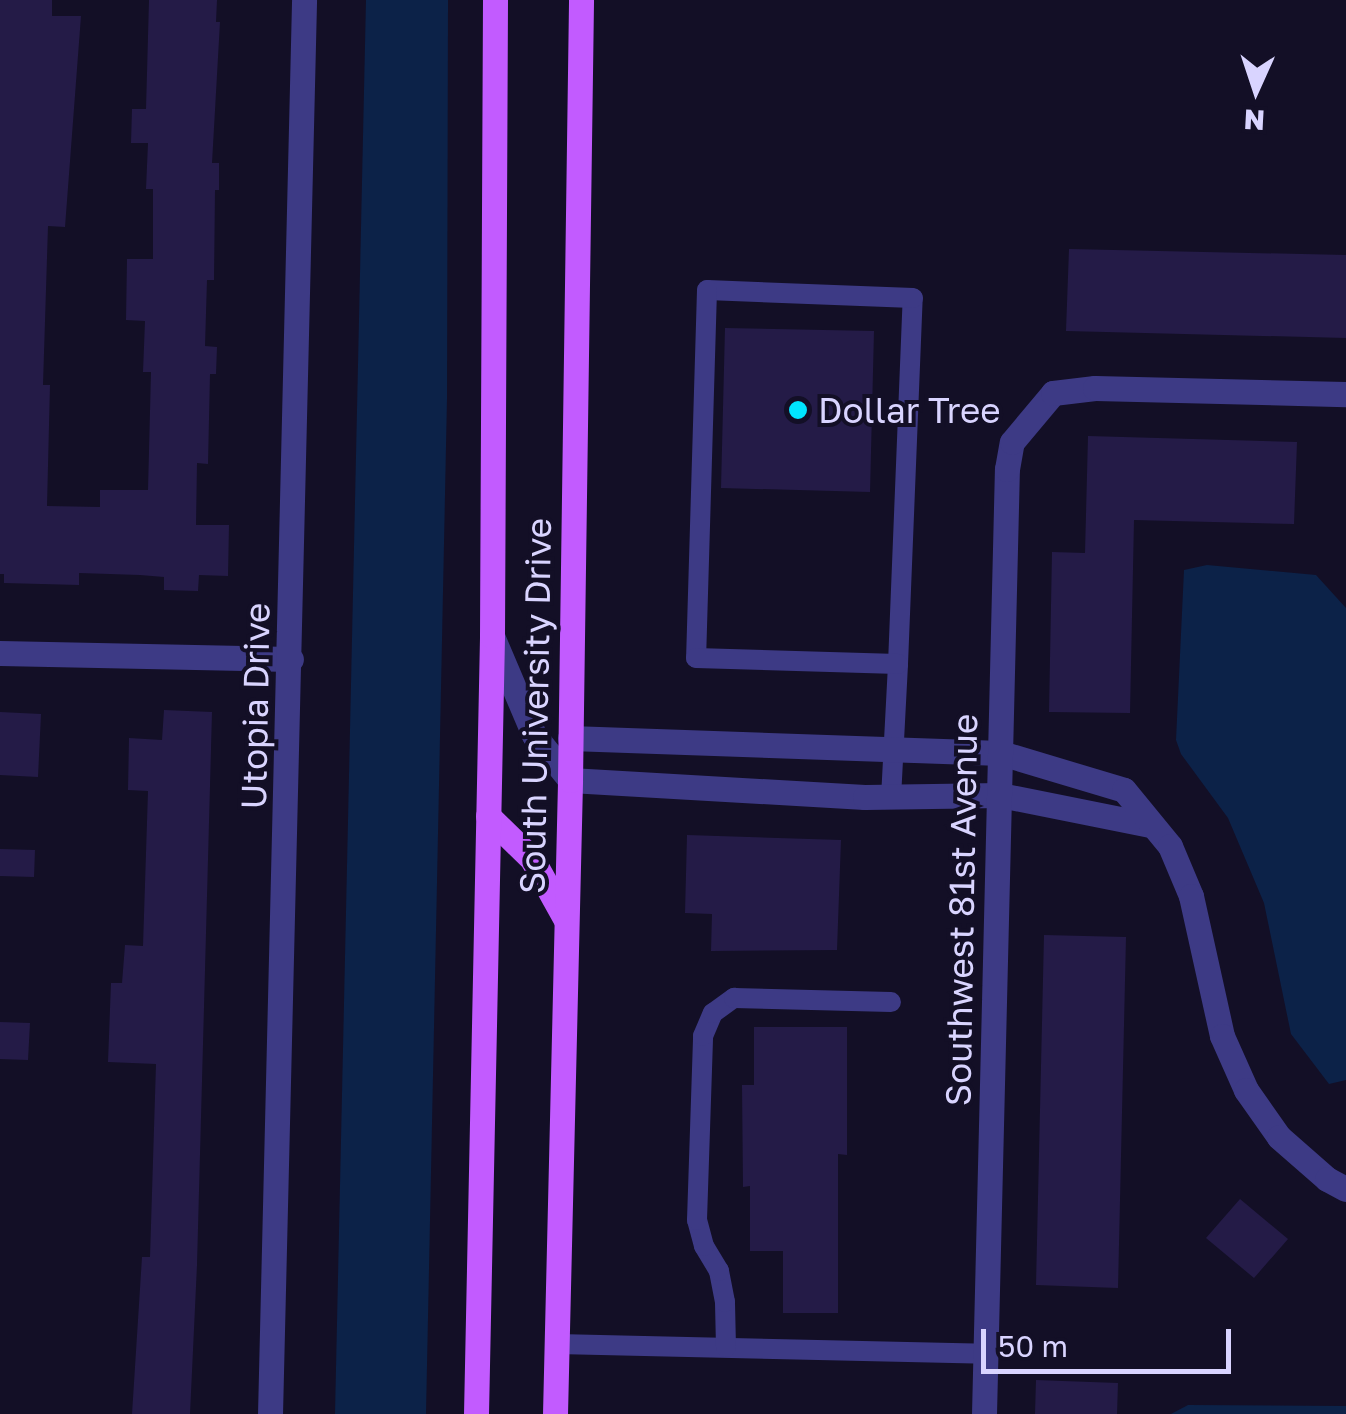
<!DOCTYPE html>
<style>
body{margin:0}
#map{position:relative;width:1346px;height:1414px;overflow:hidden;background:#130f26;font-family:"Golos Text",sans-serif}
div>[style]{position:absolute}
.water>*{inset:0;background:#0c2248}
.building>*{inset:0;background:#241b47}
.service>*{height:20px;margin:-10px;padding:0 10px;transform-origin:10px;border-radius:10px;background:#3d3a85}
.minor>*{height:25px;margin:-12.5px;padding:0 12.5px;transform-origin:12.5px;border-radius:12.5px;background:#3d3a85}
.primary>*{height:25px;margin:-12.5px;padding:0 12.5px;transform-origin:12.5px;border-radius:12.5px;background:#c25bff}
.dots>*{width:28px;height:28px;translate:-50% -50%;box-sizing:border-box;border:5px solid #130f26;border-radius:50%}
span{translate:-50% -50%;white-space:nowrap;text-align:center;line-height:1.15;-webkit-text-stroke:8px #130f26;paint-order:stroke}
.poi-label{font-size:35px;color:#d9d4ff}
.left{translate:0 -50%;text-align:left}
.street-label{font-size:35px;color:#d9d4ff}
.north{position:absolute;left:1206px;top:40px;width:100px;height:100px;-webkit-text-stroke:8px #130f26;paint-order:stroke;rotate:183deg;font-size:28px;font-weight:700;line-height:40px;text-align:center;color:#d9d4ff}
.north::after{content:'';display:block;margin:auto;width:35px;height:45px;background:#d9d4ff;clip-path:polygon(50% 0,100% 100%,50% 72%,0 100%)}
.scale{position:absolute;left:981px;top:1329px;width:250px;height:45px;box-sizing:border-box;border:5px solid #d9d4ff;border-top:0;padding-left:12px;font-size:30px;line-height:35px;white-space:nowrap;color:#d9d4ff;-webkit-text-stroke:8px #130f26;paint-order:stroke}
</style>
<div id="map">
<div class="water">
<i style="clip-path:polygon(366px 0,448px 0,447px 398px,426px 1414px,335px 1414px)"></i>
<i style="clip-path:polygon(1207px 565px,1316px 575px,1346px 608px,1346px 1080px,1329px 1084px,1291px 1034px,1264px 903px,1228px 818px,1181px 754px,1176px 740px,1184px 570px)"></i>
<i style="clip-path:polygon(1188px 1405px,1346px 1406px,1346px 1414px,1171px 1414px)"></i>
</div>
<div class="building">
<i style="clip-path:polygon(0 0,52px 0,52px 16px,81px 16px,65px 227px,48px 226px,43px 385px,50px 385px,47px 506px,100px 507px,100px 490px,148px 490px,151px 372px,143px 372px,145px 321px,126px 320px,127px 259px,153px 259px,153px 189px,146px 189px,148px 143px,131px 143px,132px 109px,146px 109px,149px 0,217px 0,216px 22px,220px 22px,212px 163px,219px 163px,219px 190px,215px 190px,214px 280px,207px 280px,205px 346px,217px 347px,216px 374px,210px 374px,208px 464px,197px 463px,196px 525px,229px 525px,228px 576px,199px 575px,198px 591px,164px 590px,164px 577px,140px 575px,79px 573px,79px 585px,4px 583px,4px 574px,0 574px)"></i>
<i style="clip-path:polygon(1069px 249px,1346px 255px,1346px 338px,1066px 331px)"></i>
<i style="clip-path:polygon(725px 328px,874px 331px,870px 492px,721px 488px)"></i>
<i style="clip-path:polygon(1088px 436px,1297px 442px,1294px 524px,1134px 520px,1130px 713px,1049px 712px,1052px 552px,1085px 553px)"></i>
<i style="clip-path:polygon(164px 710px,212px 712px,197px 1265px,190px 1414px,132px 1414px,142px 1257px,150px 1257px,156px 1064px,108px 1062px,111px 983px,122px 983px,125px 945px,143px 946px,148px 791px,128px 790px,129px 738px,162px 740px)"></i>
<i style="clip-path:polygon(0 712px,41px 714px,38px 777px,0 775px)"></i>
<i style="clip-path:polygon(687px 835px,841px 840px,837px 950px,711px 951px,712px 914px,685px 913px)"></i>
<i style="clip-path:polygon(0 849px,35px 850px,34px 877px,0 876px)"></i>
<i style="clip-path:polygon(1044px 935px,1126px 937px,1118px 1288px,1036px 1285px)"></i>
<i style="clip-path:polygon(0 1022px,30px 1023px,28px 1060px,0 1059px)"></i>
<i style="clip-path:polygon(754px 1027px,847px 1027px,847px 1155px,838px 1154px,838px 1313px,783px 1313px,783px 1251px,750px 1251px,750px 1186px,743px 1187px,742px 1085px,754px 1085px)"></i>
<i style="clip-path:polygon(1240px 1199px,1288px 1239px,1254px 1278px,1206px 1238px)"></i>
<i style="clip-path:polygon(1036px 1380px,1118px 1383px,1117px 1414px,1035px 1414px)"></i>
</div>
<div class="service">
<i style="left:891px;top:798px;width:134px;rotate:-87deg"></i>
<i style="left:898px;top:664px;width:366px;rotate:-87.7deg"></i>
<i style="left:913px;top:298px;width:206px;rotate:-177.8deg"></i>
<i style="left:707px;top:290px;width:368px;rotate:91.7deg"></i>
<i style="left:696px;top:658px;width:202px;rotate:1.7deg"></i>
<i style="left:557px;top:1344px;width:429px;rotate:1.3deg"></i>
<i style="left:726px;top:1347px;width:45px;rotate:-91.3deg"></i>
<i style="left:725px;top:1302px;width:32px;rotate:-101deg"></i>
<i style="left:719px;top:1271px;width:29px;rotate:-121deg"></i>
<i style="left:704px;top:1246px;width:27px;rotate:-105deg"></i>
<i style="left:697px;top:1220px;width:184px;rotate:-88.1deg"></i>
<i style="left:703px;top:1036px;width:25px;rotate:-67deg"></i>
<i style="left:713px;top:1013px;width:26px;rotate:-36deg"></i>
<i style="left:734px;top:998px;width:157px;rotate:1.5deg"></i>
</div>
<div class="minor">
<i style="left:492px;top:636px;width:108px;rotate:67deg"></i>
<i style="left:534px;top:735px;width:58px;rotate:51.3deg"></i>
<i style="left:570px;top:780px;width:295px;rotate:3.3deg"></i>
<i style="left:865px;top:797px;width:135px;rotate:-0.8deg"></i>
<i style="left:1000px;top:795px;width:153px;rotate:11.3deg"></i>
<i style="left:0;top:653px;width:291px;rotate:1.2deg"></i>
<i style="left:570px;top:738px;width:431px;rotate:2deg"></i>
<i style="left:1001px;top:753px;width:128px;rotate:16.7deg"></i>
<i style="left:1124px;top:790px;width:72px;rotate:50.6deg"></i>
<i style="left:1170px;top:846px;width:54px;rotate:67.2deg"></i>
<i style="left:1191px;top:896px;width:143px;rotate:77.5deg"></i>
<i style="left:1222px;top:1036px;width:59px;rotate:66deg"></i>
<i style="left:1246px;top:1090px;width:57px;rotate:54.9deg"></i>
<i style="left:1279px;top:1137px;width:64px;rotate:41.2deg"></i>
<i style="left:1327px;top:1179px;width:21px;rotate:28deg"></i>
<i style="left:270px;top:1414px;width:1414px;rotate:-88.62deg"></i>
<i style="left:984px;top:1414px;width:945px;rotate:-88.61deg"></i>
<i style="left:1007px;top:469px;width:27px;rotate:-80deg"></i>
<i style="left:1012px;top:442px;width:64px;rotate:-50.1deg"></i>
<i style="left:1053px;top:393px;width:42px;rotate:-6.8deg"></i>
<i style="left:1095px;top:388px;width:251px;rotate:1.4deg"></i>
</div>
<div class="primary">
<i style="left:488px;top:816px;width:62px;rotate:44.3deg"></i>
<i style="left:532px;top:859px;width:70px;rotate:60.9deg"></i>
<i style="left:476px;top:1414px;width:778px;rotate:-88.82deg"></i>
<i style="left:492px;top:636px;width:636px;rotate:-89.73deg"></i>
<i style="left:555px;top:1414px;width:634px;rotate:-88.64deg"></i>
<i style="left:570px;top:780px;width:780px;rotate:-89.19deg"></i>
</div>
<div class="dots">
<i style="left:798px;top:410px;background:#00e5ff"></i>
</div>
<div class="poi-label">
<span class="left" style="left:818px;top:410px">Dollar Tree</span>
</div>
<div class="street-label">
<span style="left:255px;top:706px;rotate:-89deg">Utopia Drive</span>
<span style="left:535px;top:706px;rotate:-89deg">South University Drive</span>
<span style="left:961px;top:910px;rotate:-89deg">Southwest 81st Avenue</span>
</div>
<div class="north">N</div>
<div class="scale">50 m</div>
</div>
